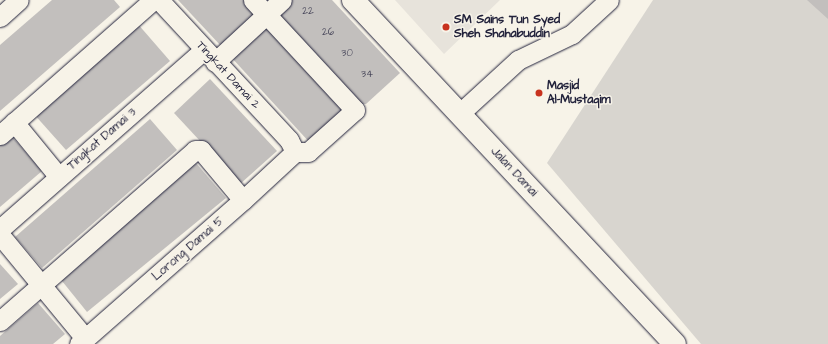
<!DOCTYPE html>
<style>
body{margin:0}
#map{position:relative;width:828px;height:344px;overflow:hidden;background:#f7f3e8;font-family:"Architects Daughter",sans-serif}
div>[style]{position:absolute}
.built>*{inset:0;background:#e7e3db}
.green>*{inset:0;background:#d8d5cf}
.building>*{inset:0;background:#c2bfbd}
.roads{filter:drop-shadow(0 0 1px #22223b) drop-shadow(0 0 1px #22223b)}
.minor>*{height:19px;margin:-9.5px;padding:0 9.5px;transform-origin:9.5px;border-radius:9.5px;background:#f7f3e8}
.major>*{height:22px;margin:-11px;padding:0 11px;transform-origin:11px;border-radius:11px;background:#f7f3e8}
.dots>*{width:11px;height:11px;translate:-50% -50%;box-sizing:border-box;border:2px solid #f7f3e8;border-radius:50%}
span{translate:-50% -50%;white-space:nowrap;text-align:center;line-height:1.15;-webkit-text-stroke:3px #f7f3e8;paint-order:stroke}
.number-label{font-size:10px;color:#4a495c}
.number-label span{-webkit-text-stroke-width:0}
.poi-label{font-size:12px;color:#22223b;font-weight:700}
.left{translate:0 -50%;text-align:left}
.street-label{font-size:12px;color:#22223b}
</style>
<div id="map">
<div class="built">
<i style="clip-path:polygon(395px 0,500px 0,444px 54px)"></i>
</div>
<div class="green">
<i style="clip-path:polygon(653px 0,828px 0,828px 344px,701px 344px,547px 163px)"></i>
</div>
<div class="building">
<i style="clip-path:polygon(52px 0,114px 0,120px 7px,0 111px,0 45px)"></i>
<i style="clip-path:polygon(178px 0,247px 0,258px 12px,221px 46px)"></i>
<i style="clip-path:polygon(290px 0,332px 0,400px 73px,366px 104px,359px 104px,278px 17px)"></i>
<i style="clip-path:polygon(807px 0,828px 0,828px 19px)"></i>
<i style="clip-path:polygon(268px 22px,347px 109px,311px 144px,231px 57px)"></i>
<i style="clip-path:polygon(137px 23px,170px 61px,66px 150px,33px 113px)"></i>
<i style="clip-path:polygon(210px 79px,277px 151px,240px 184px,174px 113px)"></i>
<i style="clip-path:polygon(150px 119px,177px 150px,42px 268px,15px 237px)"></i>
<i style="clip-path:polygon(9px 133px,42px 171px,0 207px,0 141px)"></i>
<i style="clip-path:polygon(196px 163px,226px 198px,87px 312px,58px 276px)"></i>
<i style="clip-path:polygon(0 264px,18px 284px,0 299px)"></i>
<i style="clip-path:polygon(38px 303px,65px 334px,53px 344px,0 344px,0 336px)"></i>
</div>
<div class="roads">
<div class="minor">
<i style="left:159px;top:0;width:191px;rotate:47.1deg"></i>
<i style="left:289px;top:140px;width:13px;rotate:63deg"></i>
<i style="left:253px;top:0;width:150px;rotate:47.2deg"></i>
<i style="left:355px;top:110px;width:63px;rotate:138.2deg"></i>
<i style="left:308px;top:152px;width:13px;rotate:180deg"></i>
<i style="left:0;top:17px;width:25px;rotate:-42deg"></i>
<i style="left:215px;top:62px;width:91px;rotate:-42.8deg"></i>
<i style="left:459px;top:114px;width:80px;rotate:-42.5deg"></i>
<i style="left:518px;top:60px;width:60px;rotate:-25.7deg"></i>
<i style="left:572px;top:34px;width:50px;rotate:-42.6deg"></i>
<i style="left:14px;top:122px;width:71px;rotate:50.7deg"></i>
<i style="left:0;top:135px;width:204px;rotate:-41.4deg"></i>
<i style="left:0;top:229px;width:271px;rotate:-41.3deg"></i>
<i style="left:0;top:235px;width:134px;rotate:50.5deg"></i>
<i style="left:0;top:321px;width:259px;rotate:-41.2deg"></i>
<i style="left:195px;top:150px;width:6px"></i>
<i style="left:201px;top:150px;width:65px;rotate:50deg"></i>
<i style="left:79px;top:344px;width:218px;rotate:-41.3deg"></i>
<i style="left:243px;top:200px;width:71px;rotate:-42.7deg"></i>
</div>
<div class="major">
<i style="left:353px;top:0;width:471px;rotate:46.9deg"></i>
</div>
</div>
<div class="dots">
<i style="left:446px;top:27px;background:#c8321e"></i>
<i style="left:539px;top:93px;background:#c8321e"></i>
</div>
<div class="number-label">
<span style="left:308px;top:12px">22</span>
<span style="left:328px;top:33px">26</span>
<span style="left:347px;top:54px">30</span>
<span style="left:367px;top:75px">34</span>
</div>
<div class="poi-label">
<span class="left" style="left:454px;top:27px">SM Sains Tun Syed<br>Sheh Shahabuddin</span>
<span class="left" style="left:547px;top:93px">Masjid<br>Al-Mustaqim</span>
</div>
<div class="street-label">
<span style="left:228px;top:75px;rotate:47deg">Tingkat Damai 2</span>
<span style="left:102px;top:139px;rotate:-41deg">Tingkat Damai 3</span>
<span style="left:514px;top:172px;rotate:47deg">Jalan Damai</span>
<span style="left:188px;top:249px;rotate:-41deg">Lorong Damai 5</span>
</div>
</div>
